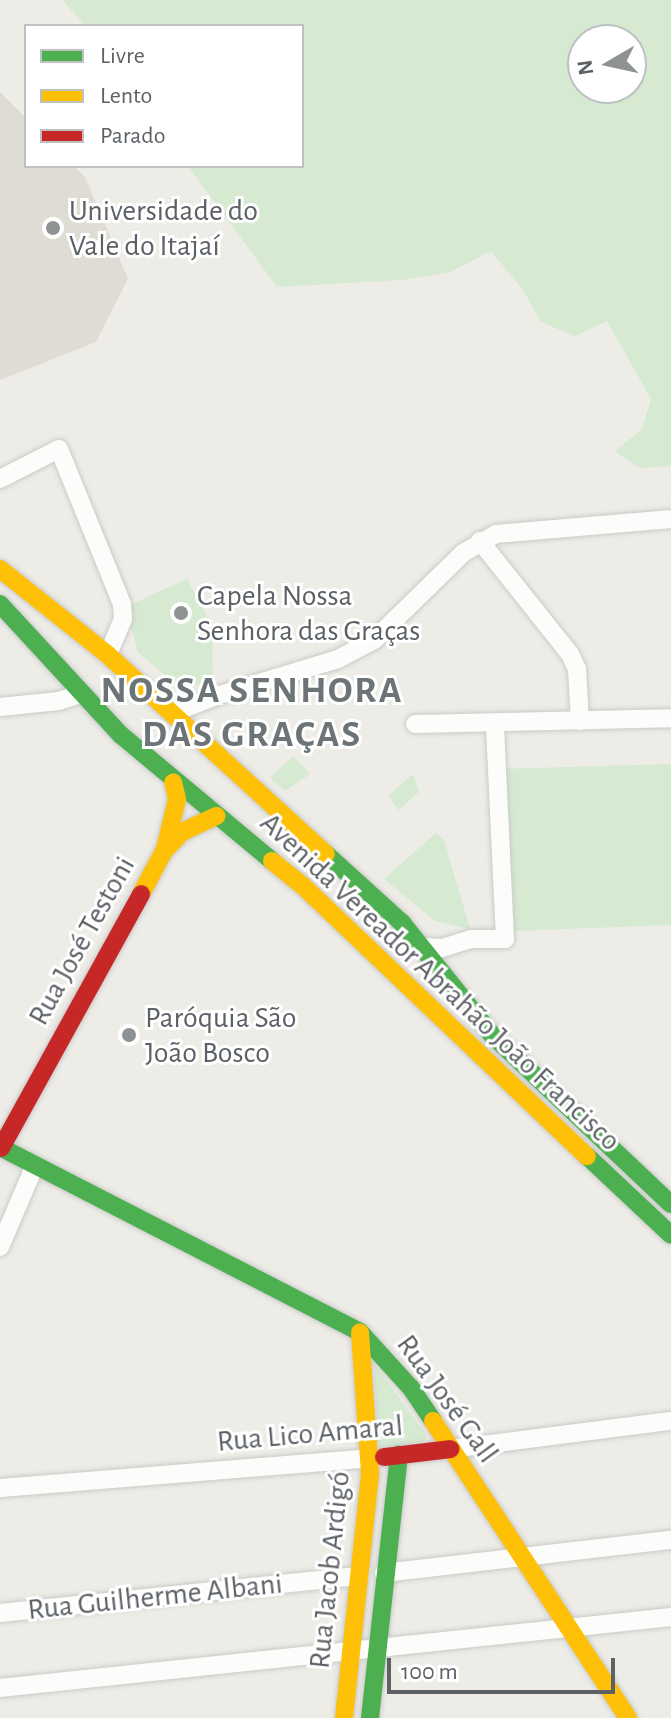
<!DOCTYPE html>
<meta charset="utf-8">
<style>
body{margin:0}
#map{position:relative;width:671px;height:1718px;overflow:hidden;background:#edece7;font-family:"Alegreya Sans",sans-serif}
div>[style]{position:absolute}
.education>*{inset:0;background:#dfdcd6}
.green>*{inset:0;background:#d5ead1}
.roads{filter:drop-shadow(0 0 2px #cacac9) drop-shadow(0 0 2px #cacac9)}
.street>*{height:18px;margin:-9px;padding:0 9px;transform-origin:9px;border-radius:9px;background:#fcfcfb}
.fast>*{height:18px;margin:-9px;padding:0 9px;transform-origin:9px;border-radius:9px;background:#4caf50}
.slow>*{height:18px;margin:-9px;padding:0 9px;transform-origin:9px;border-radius:9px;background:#ffc107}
.jam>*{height:18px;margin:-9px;padding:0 9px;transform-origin:9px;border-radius:9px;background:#c62828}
.dots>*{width:22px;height:22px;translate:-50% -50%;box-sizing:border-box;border:4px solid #fff;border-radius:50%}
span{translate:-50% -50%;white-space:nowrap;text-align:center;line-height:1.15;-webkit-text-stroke:6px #fff;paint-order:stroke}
.poi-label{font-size:30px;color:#5c6166}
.left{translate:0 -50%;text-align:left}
.street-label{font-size:30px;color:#5c6166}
.district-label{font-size:38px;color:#6d7478;font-weight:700;letter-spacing:2px}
.legend{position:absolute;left:24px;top:24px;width:280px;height:144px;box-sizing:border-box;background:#fff;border:2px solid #bec0c2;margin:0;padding:10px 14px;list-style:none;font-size:24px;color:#5c6166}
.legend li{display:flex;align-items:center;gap:16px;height:40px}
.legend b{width:40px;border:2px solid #bec0c2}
.north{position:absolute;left:567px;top:24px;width:80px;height:80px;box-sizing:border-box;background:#fff;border:2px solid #bec0c2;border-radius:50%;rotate:261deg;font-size:22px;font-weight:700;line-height:32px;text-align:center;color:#5c6166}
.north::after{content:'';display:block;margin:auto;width:28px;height:36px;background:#8f9293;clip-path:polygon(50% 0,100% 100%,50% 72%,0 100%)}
.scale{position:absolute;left:387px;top:1658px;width:228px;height:36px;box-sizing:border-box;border:4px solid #5c6166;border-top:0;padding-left:10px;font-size:24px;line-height:28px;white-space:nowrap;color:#5c6166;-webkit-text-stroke:6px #fff;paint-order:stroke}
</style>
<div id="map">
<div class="education">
<i style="clip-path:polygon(0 92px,26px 118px,26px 166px,74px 166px,85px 177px,128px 279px,96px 342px,0 380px)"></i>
</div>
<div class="green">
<i style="clip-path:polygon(evenodd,62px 0,671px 0,671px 466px,640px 468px,615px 451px,642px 429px,651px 399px,607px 321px,575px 336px,541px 322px,523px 290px,491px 251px,450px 272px,402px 280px,277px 287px,188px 166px,302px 166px,302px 26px,86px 26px,62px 0,583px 40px,631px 40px,631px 88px,583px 88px,583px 40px)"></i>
<i style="clip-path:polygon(187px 579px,212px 625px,213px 682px,181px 689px,138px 652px,125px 607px)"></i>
<i style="clip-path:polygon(293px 756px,310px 774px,285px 791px,270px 778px)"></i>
<i style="clip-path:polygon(671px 764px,671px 925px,512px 931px,502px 769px)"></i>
<i style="clip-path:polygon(413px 774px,419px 792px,399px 810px,388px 796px)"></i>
<i style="clip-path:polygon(436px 833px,444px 840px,470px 929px,435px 921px,384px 879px)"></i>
<i style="clip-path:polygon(374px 1364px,426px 1434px,426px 1441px,379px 1449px)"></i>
</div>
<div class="roads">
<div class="street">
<i style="left:0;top:479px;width:66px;rotate:-27deg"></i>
<i style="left:59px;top:449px;width:167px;rotate:67.9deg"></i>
<i style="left:122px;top:604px;width:15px;rotate:86deg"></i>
<i style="left:123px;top:619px;width:39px;rotate:113deg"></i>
<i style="left:480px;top:541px;width:144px;rotate:51.5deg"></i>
<i style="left:570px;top:654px;width:17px;rotate:65deg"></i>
<i style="left:577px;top:669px;width:52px;rotate:86.7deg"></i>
<i style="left:0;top:707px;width:59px;rotate:-5.8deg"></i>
<i style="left:59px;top:701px;width:21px;rotate:-19deg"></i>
<i style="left:172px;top:713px;width:50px;rotate:-21deg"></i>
<i style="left:219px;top:695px;width:124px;rotate:-16.8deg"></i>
<i style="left:338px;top:659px;width:41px;rotate:-27.8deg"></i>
<i style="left:374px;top:640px;width:124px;rotate:-44.3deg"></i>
<i style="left:463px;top:553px;width:38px;rotate:-30deg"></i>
<i style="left:496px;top:534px;width:176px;rotate:-4.9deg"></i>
<i style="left:415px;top:724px;width:256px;rotate:-1.3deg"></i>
<i style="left:424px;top:947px;width:18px;rotate:3deg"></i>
<i style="left:442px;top:948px;width:30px;rotate:-17deg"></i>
<i style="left:471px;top:939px;width:34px"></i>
<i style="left:505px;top:939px;width:216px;rotate:-92.7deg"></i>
<i style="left:0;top:1247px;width:89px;rotate:-66.9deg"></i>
<i style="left:451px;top:1449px;width:222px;rotate:-7.3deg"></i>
<i style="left:0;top:1488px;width:371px;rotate:-4.6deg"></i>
<i style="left:384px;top:1573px;width:289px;rotate:-6.6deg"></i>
<i style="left:0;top:1613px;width:360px;rotate:-5.9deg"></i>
<i style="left:0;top:1688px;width:675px;rotate:-6.04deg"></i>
</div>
<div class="fast">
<i style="left:0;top:604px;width:178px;rotate:47.3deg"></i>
<i style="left:121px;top:735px;width:197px;rotate:39.8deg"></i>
<i style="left:326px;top:854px;width:103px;rotate:42.2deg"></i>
<i style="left:402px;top:923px;width:144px;rotate:51.2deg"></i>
<i style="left:492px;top:1035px;width:246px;rotate:43.4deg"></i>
<i style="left:0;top:1147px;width:405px;rotate:27.2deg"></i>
<i style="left:360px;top:1332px;width:76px;rotate:47.7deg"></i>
<i style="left:411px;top:1388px;width:40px;rotate:56deg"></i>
<i style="left:587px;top:1156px;width:115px;rotate:43.2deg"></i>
<i style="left:370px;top:1718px;width:265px;rotate:-83.7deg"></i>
</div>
<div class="slow">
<i style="left:0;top:569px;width:138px;rotate:38.5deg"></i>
<i style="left:108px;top:655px;width:295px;rotate:42.4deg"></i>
<i style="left:167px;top:848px;width:22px;rotate:-47deg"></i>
<i style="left:182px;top:832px;width:38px;rotate:-25deg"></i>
<i style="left:272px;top:861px;width:40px;rotate:39deg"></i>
<i style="left:303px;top:886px;width:392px;rotate:43.6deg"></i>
<i style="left:141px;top:894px;width:51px;rotate:-61.9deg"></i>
<i style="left:165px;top:849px;width:51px;rotate:-76.5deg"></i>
<i style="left:177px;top:799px;width:17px;rotate:-103deg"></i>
<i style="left:433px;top:1421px;width:355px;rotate:56.7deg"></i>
<i style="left:344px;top:1718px;width:246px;rotate:-83.9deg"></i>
<i style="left:370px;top:1473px;width:141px;rotate:-94.1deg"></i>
</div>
<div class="jam">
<i style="left:1px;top:1148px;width:290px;rotate:-61.1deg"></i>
<i style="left:384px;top:1457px;width:67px;rotate:-6.8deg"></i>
</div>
</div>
<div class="dots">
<i style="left:53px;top:228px;background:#8f9293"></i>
<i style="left:181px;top:613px;background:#8f9293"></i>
<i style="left:129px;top:1035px;background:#8f9293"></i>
</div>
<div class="poi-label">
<span class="left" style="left:69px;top:228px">Universidade do<br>Vale do Itajaí</span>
<span class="left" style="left:197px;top:613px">Capela Nossa<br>Senhora das Graças</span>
<span class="left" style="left:145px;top:1035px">Paróquia São<br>João Bosco</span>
</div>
<div class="street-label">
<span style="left:82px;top:941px;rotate:-61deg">Rua José Testoni</span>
<span style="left:440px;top:982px;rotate:43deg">Avenida Vereador Abrahão João Francisco</span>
<span style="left:447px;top:1399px;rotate:54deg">Rua José Gall</span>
<span style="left:310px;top:1434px;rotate:-5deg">Rua Lico Amaral</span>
<span style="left:330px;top:1570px;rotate:-84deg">Rua Jacob Ardigó</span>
<span style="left:155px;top:1597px;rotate:-6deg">Rua Guilherme Albani</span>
</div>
<div class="district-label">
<span style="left:252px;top:714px">NOSSA SENHORA<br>DAS GRAÇAS</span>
</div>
<ul class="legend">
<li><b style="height:10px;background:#4caf50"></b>Livre</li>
<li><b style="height:10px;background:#ffc107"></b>Lento</li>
<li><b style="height:10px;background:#c62828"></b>Parado</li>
</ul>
<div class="north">N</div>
<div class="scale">100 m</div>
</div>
